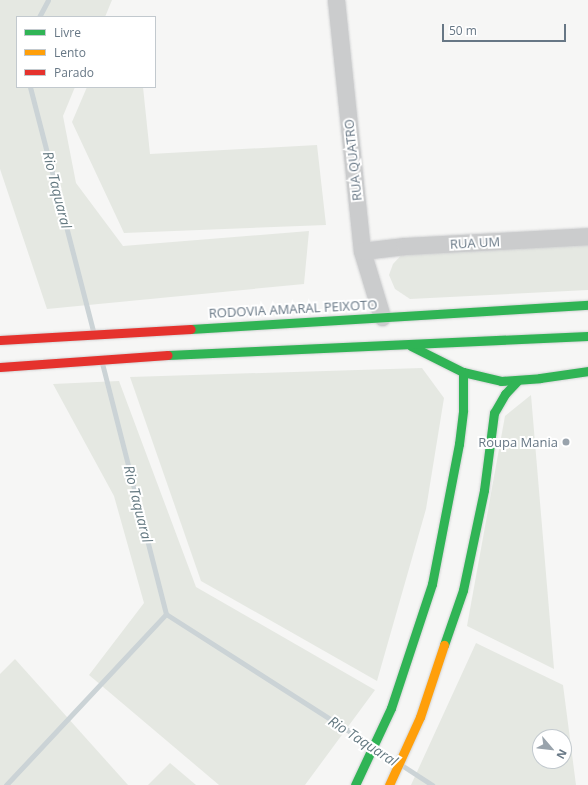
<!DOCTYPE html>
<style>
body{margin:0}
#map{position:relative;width:588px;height:785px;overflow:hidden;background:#f6f6f5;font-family:"Open Sans",sans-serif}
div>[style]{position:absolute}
.green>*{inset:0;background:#e5e8e2}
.stream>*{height:5px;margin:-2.5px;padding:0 2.5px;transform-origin:2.5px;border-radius:2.5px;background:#cbd3d6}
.roads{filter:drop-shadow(0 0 1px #d2d3d4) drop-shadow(0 0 1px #d2d3d4)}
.street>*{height:17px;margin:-8.5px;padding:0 8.5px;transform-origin:8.5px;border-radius:8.5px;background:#cbcccd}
.fast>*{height:9px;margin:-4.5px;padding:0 4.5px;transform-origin:4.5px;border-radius:4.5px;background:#30b455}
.slow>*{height:9px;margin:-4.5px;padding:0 4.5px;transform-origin:4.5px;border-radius:4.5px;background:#ff9f0a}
.jam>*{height:9px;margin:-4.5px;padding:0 4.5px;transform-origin:4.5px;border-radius:4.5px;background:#e5322d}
.dots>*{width:11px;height:11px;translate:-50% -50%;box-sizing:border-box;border:2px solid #fff;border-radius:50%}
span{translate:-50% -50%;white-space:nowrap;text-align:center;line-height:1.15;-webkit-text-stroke:4px #fff;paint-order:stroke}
.street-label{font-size:13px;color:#677785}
.poi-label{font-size:13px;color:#677785}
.right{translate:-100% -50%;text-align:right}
.water-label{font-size:14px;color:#637880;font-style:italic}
.legend{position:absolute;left:16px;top:16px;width:140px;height:72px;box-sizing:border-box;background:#fff;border:1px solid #c2c9ce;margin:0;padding:5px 7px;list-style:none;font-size:12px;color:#677785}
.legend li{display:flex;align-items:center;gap:8px;height:20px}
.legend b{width:20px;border:1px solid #c2c9ce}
.north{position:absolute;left:532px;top:729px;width:40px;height:40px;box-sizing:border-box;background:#fff;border:1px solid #c2c9ce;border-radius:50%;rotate:118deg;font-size:11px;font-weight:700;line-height:16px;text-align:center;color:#677785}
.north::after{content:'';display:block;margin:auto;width:14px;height:18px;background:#99a3ac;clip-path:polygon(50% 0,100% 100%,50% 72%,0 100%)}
.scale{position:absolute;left:442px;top:24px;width:124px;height:18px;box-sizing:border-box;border:2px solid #677785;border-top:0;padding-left:5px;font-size:12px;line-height:14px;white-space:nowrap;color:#677785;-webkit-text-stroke:3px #fff;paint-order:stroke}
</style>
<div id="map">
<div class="green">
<i style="clip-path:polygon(0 0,112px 0,105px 17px,17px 17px,17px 87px,75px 87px,63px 116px,76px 183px,123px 246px,309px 231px,304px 284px,47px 309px,0 169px)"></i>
<i style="clip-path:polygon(87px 87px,143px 87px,150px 154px,317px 145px,326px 225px,124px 233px,72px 122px)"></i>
<i style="clip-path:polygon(588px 236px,588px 290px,410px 299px,395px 289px,389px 275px,393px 264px,406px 250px)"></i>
<i style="clip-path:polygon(422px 368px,444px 398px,426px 509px,377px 681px,201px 581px,130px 377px)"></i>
<i style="clip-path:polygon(119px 381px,196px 587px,375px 690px,305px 785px,219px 785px,89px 675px,144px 603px,114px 496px,53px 384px)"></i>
<i style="clip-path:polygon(531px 395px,554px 669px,467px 626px,505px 416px)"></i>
<i style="clip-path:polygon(evenodd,476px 643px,563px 685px,576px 785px,411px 785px,476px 643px,540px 737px,564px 737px,564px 761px,540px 761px,540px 737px)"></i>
<i style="clip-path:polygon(15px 659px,128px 785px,0 785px,0 674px)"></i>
<i style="clip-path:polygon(170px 763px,196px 785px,148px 785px)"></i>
</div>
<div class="stream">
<i style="left:39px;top:17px;width:19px;rotate:-62deg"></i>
<i style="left:30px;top:87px;width:251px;rotate:75.5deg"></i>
<i style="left:102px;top:363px;width:259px;rotate:75.7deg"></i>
<i style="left:166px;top:614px;width:241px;rotate:32.6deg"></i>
<i style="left:377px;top:750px;width:20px;rotate:33deg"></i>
<i style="left:403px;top:766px;width:35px;rotate:33deg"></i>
<i style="left:6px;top:785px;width:234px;rotate:-46.9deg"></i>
</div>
<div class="roads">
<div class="street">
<i style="left:336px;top:0;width:252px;rotate:84.1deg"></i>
<i style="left:362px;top:251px;width:69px;rotate:73.1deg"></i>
<i style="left:362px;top:251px;width:43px;rotate:-6.6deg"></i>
<i style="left:405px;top:246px;width:183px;rotate:-3.1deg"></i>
</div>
<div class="fast">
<i style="left:191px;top:329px;width:398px;rotate:-3.5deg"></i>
<i style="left:411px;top:346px;width:58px;rotate:26.6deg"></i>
<i style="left:463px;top:372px;width:39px;rotate:13deg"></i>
<i style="left:501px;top:381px;width:39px;rotate:-4deg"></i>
<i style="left:540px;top:378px;width:49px;rotate:-8.3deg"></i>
<i style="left:168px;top:355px;width:420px;rotate:-2.6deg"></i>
<i style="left:444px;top:645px;width:58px;rotate:-70.9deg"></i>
<i style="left:463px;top:590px;width:102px;rotate:-78.1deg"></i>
<i style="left:484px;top:490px;width:78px;rotate:-82.6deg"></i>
<i style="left:494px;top:413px;width:22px;rotate:-60deg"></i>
<i style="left:505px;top:394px;width:18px;rotate:-47deg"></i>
<i style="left:355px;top:785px;width:85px;rotate:-64.9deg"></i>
<i style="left:391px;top:708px;width:131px;rotate:-71.7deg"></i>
<i style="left:432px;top:584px;width:143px;rotate:-79.1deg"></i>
<i style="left:459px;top:444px;width:34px;rotate:-83deg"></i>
<i style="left:463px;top:410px;width:38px;rotate:-90deg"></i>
</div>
<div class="slow">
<i style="left:389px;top:785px;width:75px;rotate:-65.5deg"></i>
<i style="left:420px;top:717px;width:76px;rotate:-71.6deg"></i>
</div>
<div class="jam">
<i style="left:0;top:340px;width:191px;rotate:-3.3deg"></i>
<i style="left:0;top:367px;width:168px;rotate:-4.1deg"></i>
</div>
</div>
<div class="dots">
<i style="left:566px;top:442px;background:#99a3ac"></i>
</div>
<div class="street-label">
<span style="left:353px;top:160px;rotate:-96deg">RUA QUATRO</span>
<span style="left:475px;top:243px;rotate:-3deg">RUA UM</span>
<span style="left:293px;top:309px;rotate:-3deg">RODOVIA AMARAL PEIXOTO</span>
</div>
<div class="poi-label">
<span class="right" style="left:558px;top:442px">Roupa Mania</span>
</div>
<div class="water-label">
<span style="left:57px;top:190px;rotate:76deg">Rio Taquaral</span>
<span style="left:138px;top:504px;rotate:76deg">Rio Taquaral</span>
<span style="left:363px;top:741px;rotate:33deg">Rio Taquaral</span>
</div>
<ul class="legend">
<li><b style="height:5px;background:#30b455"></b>Livre</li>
<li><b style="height:5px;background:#ff9f0a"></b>Lento</li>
<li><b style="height:5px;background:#e5322d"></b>Parado</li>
</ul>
<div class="north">N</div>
<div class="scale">50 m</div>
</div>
